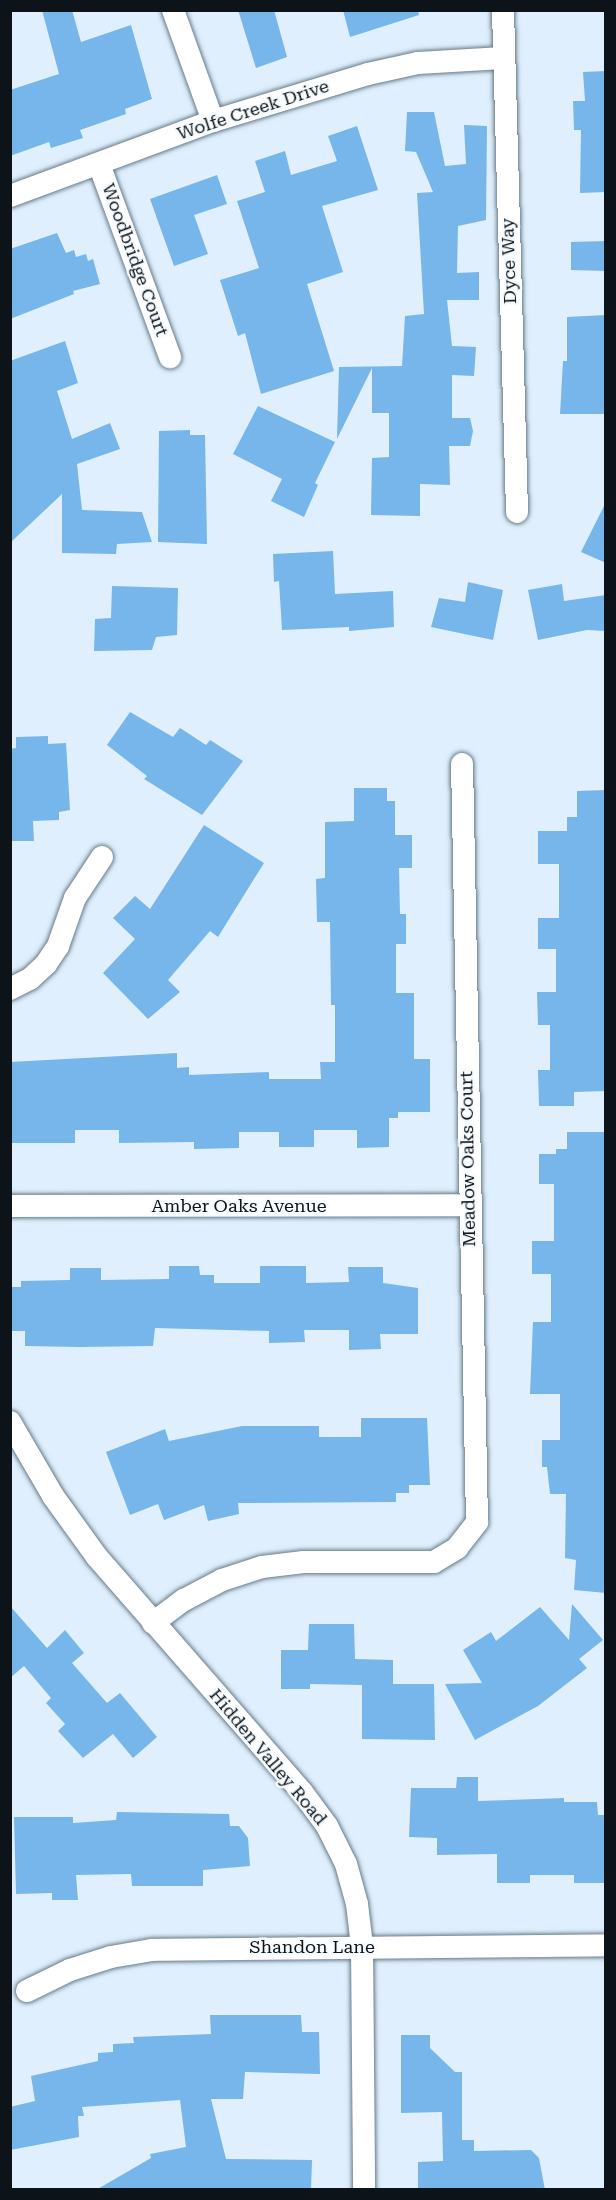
<!DOCTYPE html>
<style>
body{margin:0}
#map{position:relative;width:616px;height:2200px;overflow:hidden;background:#dfeffd;font-family:"Roboto Serif",serif}
div>[style]{position:absolute}
.building>*{inset:0;background:#76b6ea}
.roads{filter:drop-shadow(0 0 2px #677a89) drop-shadow(0 0 2px #677a89)}
.street>*{height:22px;margin:-11px;padding:0 11px;transform-origin:11px;border-radius:11px;background:#fff}
span{translate:-50% -50%;white-space:nowrap;text-align:center;line-height:1.15;-webkit-text-stroke:5px #f7fbfe;paint-order:stroke}
.street-label{font-size:18px;color:#0c1419}
.frame{position:absolute;inset:0;border:12px solid #0c1419;pointer-events:none}
</style>
<div id="map">
<div class="building">
<i style="clip-path:polygon(42px 10px,72px 10px,81px 42px,131px 25px,152px 99px,125px 109px,126px 114px,80px 130px,83px 138px,51px 148px,49px 142px,10px 156px,10px 90px,59px 74px)"></i>
<i style="clip-path:polygon(238px 10px,274px 10px,287px 57px,256px 68px)"></i>
<i style="clip-path:polygon(343px 10px,418px 10px,419px 15px,350px 37px)"></i>
<i style="clip-path:polygon(606px 71px,606px 192px,580px 193px,581px 130px,574px 130px,573px 101px,585px 101px,583px 72px)"></i>
<i style="clip-path:polygon(407px 112px,434px 112px,445px 166px,466px 164px,464px 125px,487px 126px,486px 220px,458px 226px,457px 273px,479px 272px,479px 300px,447px 300px,452px 346px,476px 347px,474px 376px,452px 375px,452px 418px,470px 418px,473px 431px,470px 446px,449px 446px,450px 485px,420px 484px,420px 516px,371px 515px,372px 458px,389px 457px,389px 413px,372px 413px,372px 368px,337px 439px,339px 367px,402px 366px,405px 316px,424px 314px,417px 193px,433px 192px,416px 152px,405px 151px)"></i>
<i style="clip-path:polygon(357px 126px,378px 190px,322px 206px,343px 272px,307px 284px,334px 371px,261px 394px,245px 333px,238px 336px,220px 280px,259px 268px,237px 201px,265px 192px,255px 161px,285px 151px,291px 175px,337px 161px,328px 136px)"></i>
<i style="clip-path:polygon(217px 175px,227px 204px,194px 215px,208px 254px,174px 266px,150px 199px)"></i>
<i style="clip-path:polygon(57px 233px,66px 253px,74px 250px,76px 257px,86px 254px,88px 261px,93px 259px,100px 284px,73px 291px,74px 294px,10px 319px,10px 249px)"></i>
<i style="clip-path:polygon(606px 241px,606px 271px,571px 270px,571px 242px)"></i>
<i style="clip-path:polygon(606px 315px,606px 414px,560px 414px,563px 361px,567px 361px,567px 317px)"></i>
<i style="clip-path:polygon(65px 341px,78px 383px,57px 391px,72px 439px,110px 423px,120px 449px,77px 464px,82px 510px,142px 512px,152px 542px,117px 544px,116px 554px,62px 553px,62px 494px,10px 543px,10px 361px)"></i>
<i style="clip-path:polygon(258px 406px,335px 442px,315px 483px,318px 485px,304px 517px,271px 501px,282px 479px,233px 454px)"></i>
<i style="clip-path:polygon(190px 430px,190px 435px,205px 435px,207px 544px,158px 542px,159px 431px)"></i>
<i style="clip-path:polygon(606px 502px,606px 563px,581px 552px)"></i>
<i style="clip-path:polygon(333px 551px,335px 594px,393px 591px,394px 627px,349px 631px,349px 627px,282px 630px,279px 581px,274px 582px,273px 554px)"></i>
<i style="clip-path:polygon(468px 582px,503px 590px,493px 640px,431px 627px,439px 598px,465px 602px)"></i>
<i style="clip-path:polygon(562px 584px,564px 601px,606px 595px,606px 631px,587px 630px,538px 640px,528px 590px)"></i>
<i style="clip-path:polygon(112px 586px,178px 588px,177px 635px,156px 637px,152px 650px,94px 651px,95px 619px,111px 618px)"></i>
<i style="clip-path:polygon(130px 712px,173px 737px,180px 728px,206px 745px,210px 740px,243px 761px,202px 815px,144px 779px,147px 776px,107px 745px)"></i>
<i style="clip-path:polygon(48px 736px,48px 744px,66px 743px,70px 810px,59px 812px,59px 820px,33px 821px,34px 841px,10px 841px,10px 749px,16px 748px,16px 737px)"></i>
<i style="clip-path:polygon(354px 788px,387px 788px,387px 801px,395px 801px,395px 835px,412px 835px,412px 868px,399px 868px,400px 914px,406px 914px,406px 944px,396px 944px,396px 993px,414px 993px,414px 1059px,430px 1059px,430px 1112px,398px 1112px,398px 1118px,389px 1118px,389px 1147px,357px 1148px,357px 1130px,314px 1130px,314px 1147px,279px 1147px,279px 1132px,239px 1132px,239px 1148px,194px 1149px,194px 1142px,119px 1143px,119px 1130px,75px 1130px,75px 1143px,10px 1143px,10px 1062px,177px 1053px,177px 1068px,189px 1067px,189px 1075px,269px 1072px,269px 1079px,321px 1079px,320px 1062px,335px 1062px,335px 1005px,331px 1005px,330px 922px,317px 922px,316px 879px,325px 878px,325px 822px,354px 821px)"></i>
<i style="clip-path:polygon(606px 790px,606px 1091px,574px 1092px,574px 1106px,539px 1106px,538px 1070px,550px 1070px,550px 1025px,538px 1025px,537px 992px,556px 992px,556px 949px,538px 949px,538px 918px,559px 918px,559px 864px,538px 864px,538px 831px,567px 831px,567px 817px,577px 817px,577px 791px)"></i>
<i style="clip-path:polygon(204px 825px,264px 863px,218px 937px,210px 931px,168px 980px,180px 992px,148px 1019px,103px 973px,135px 939px,113px 918px,135px 896px,150px 909px)"></i>
<i style="clip-path:polygon(567px 1132px,606px 1132px,606px 1593px,574px 1590px,576px 1560px,565px 1558px,566px 1494px,550px 1494px,547px 1467px,542px 1467px,542px 1440px,560px 1440px,560px 1394px,530px 1394px,533px 1322px,551px 1322px,551px 1274px,532px 1274px,532px 1241px,554px 1241px,554px 1184px,539px 1184px,539px 1154px,556px 1154px,556px 1149px,567px 1149px)"></i>
<i style="clip-path:polygon(169px 1266px,199px 1266px,200px 1275px,214px 1275px,214px 1283px,260px 1283px,260px 1266px,306px 1266px,306px 1283px,349px 1282px,348px 1267px,383px 1267px,383px 1283px,418px 1288px,418px 1334px,380px 1334px,381px 1349px,349px 1350px,349px 1330px,304px 1330px,305px 1342px,269px 1343px,269px 1331px,155px 1328px,153px 1346px,79px 1347px,25px 1346px,25px 1331px,10px 1331px,10px 1287px,21px 1287px,21px 1281px,70px 1280px,70px 1268px,101px 1268px,101px 1280px,169px 1279px)"></i>
<i style="clip-path:polygon(361px 1418px,427px 1418px,430px 1485px,409px 1485px,409px 1493px,396px 1493px,396px 1502px,238px 1503px,239px 1514px,208px 1521px,204px 1505px,164px 1520px,158px 1504px,130px 1515px,106px 1452px,165px 1429px,169px 1441px,242px 1426px,319px 1426px,319px 1437px,361px 1437px)"></i>
<i style="clip-path:polygon(572px 1604px,603px 1640px,579px 1659px,587px 1668px,538px 1706px,475px 1740px,445px 1684px,482px 1683px,463px 1650px,491px 1632px,496px 1641px,540px 1607px,569px 1640px)"></i>
<i style="clip-path:polygon(10px 1606px,47px 1648px,65px 1630px,84px 1653px,72px 1663px,107px 1703px,120px 1693px,157px 1737px,133px 1758px,113px 1734px,83px 1758px,58px 1731px,65px 1724px,46px 1703px,51px 1698px,24px 1666px,10px 1678px)"></i>
<i style="clip-path:polygon(309px 1624px,354px 1624px,355px 1659px,393px 1660px,393px 1684px,434px 1684px,435px 1740px,362px 1739px,362px 1685px,310px 1684px,310px 1689px,281px 1689px,281px 1650px,308px 1650px)"></i>
<i style="clip-path:polygon(457px 1777px,478px 1777px,478px 1801px,564px 1798px,564px 1802px,597px 1802px,598px 1815px,606px 1815px,606px 1883px,574px 1883px,574px 1875px,530px 1875px,530px 1883px,497px 1883px,497px 1854px,437px 1855px,437px 1838px,409px 1837px,411px 1788px,456px 1788px)"></i>
<i style="clip-path:polygon(117px 1812px,229px 1814px,230px 1826px,239px 1826px,248px 1838px,250px 1866px,203px 1870px,203px 1886px,132px 1886px,131px 1874px,76px 1875px,78px 1900px,52px 1900px,52px 1893px,16px 1894px,14px 1817px,73px 1817px,73px 1823px,116px 1820px)"></i>
<i style="clip-path:polygon(210px 2015px,301px 2015px,302px 2032px,319px 2032px,320px 2074px,245px 2072px,243px 2099px,211px 2099px,226px 2159px,312px 2160px,311px 2190px,96px 2190px,151px 2158px,150px 2154px,186px 2147px,180px 2100px,82px 2107px,84px 2116px,78px 2116px,79px 2137px,10px 2150px,10px 2107px,35px 2101px,31px 2076px,98px 2061px,98px 2053px,113px 2052px,113px 2044px,134px 2043px,133px 2037px,211px 2034px)"></i>
<i style="clip-path:polygon(401px 2035px,430px 2035px,430px 2048px,455px 2072px,462px 2072px,462px 2140px,474px 2140px,474px 2151px,531px 2150px,539px 2158px,545px 2190px,418px 2190px,418px 2162px,443px 2161px,442px 2112px,401px 2113px)"></i>
</div>
<div class="roads">
<div class="street">
<i style="left:173px;top:10px;width:118px;rotate:70.2deg"></i>
<i style="left:503px;top:10px;width:502px;rotate:88.4deg"></i>
<i style="left:99px;top:164px;width:206px;rotate:69.8deg"></i>
<i style="left:10px;top:196px;width:216px;rotate:-20.3deg"></i>
<i style="left:213px;top:121px;width:162px;rotate:-16.9deg"></i>
<i style="left:368px;top:74px;width:51px;rotate:-12.4deg"></i>
<i style="left:418px;top:63px;width:85px;rotate:-3.4deg"></i>
<i style="left:10px;top:989px;width:22px;rotate:-27deg"></i>
<i style="left:30px;top:979px;width:22px;rotate:-43deg"></i>
<i style="left:46px;top:964px;width:22px;rotate:-56deg"></i>
<i style="left:58px;top:946px;width:51px;rotate:-70.5deg"></i>
<i style="left:75px;top:898px;width:49px;rotate:-56.6deg"></i>
<i style="left:10px;top:1206px;width:458px;rotate:-0.1deg"></i>
<i style="left:10px;top:1422px;width:86px;rotate:59.8deg"></i>
<i style="left:53px;top:1496px;width:75px;rotate:54.2deg"></i>
<i style="left:97px;top:1557px;width:312px;rotate:48.9deg"></i>
<i style="left:302px;top:1792px;width:42px;rotate:53.7deg"></i>
<i style="left:327px;top:1826px;width:42px;rotate:63.4deg"></i>
<i style="left:346px;top:1864px;width:41px;rotate:74.6deg"></i>
<i style="left:357px;top:1904px;width:42px;rotate:83.2deg"></i>
<i style="left:362px;top:1946px;width:244px;rotate:89.5deg"></i>
<i style="left:153px;top:1623px;width:39px;rotate:-37deg"></i>
<i style="left:184px;top:1600px;width:43px;rotate:-27.8deg"></i>
<i style="left:222px;top:1580px;width:42px;rotate:-18deg"></i>
<i style="left:262px;top:1567px;width:42px;rotate:-6.8deg"></i>
<i style="left:304px;top:1562px;width:130px"></i>
<i style="left:434px;top:1562px;width:27px;rotate:-31deg"></i>
<i style="left:457px;top:1548px;width:33px;rotate:-52deg"></i>
<i style="left:477px;top:1522px;width:758px;rotate:-91.13deg"></i>
<i style="left:27px;top:1991px;width:48px;rotate:-26deg"></i>
<i style="left:70px;top:1970px;width:43px;rotate:-17.6deg"></i>
<i style="left:111px;top:1957px;width:42px;rotate:-9.7deg"></i>
<i style="left:152px;top:1950px;width:454px;rotate:-0.6deg"></i>
</div>
</div>
<div class="street-label">
<span style="left:253px;top:110px;rotate:-18deg">Wolfe Creek Drive</span>
<span style="left:135px;top:260px;rotate:70deg">Woodbridge Court</span>
<span style="left:509px;top:261px;rotate:-92deg">Dyce Way</span>
<span style="left:468px;top:1159px;rotate:-91deg">Meadow Oaks Court</span>
<span style="left:239px;top:1206px">Amber Oaks Avenue</span>
<span style="left:268px;top:1757px;rotate:50deg">Hidden Valley Road</span>
<span style="left:312px;top:1947px">Shandon Lane</span>
</div>
<div class="frame"></div>
</div>
